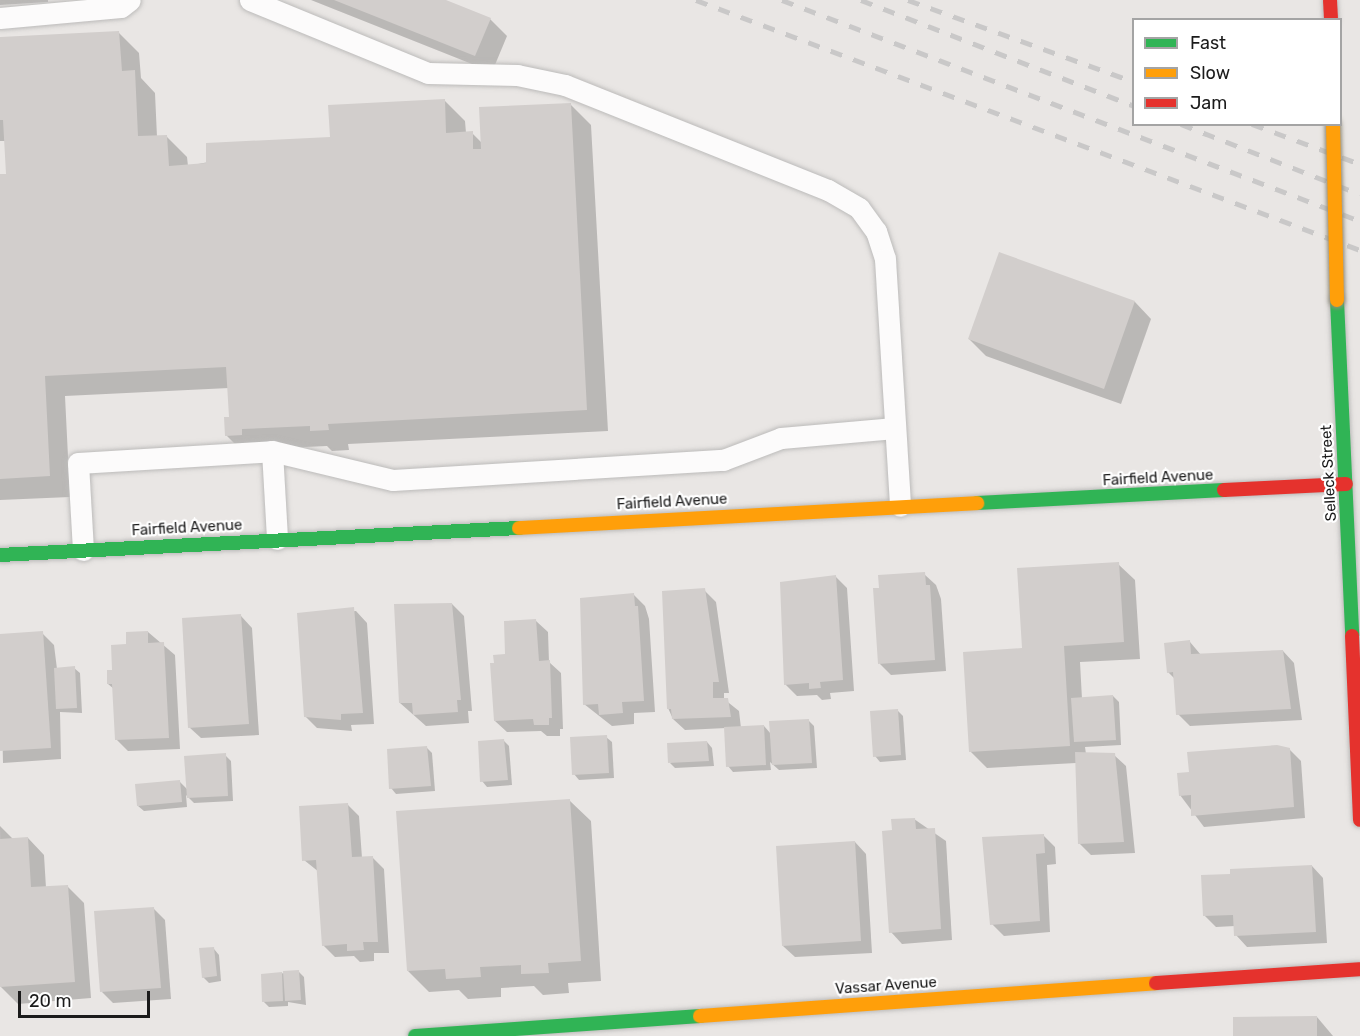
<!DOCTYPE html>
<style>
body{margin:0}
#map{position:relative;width:1360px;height:1036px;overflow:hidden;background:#e9e6e4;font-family:Rubik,sans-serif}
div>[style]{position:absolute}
.shadow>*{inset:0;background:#0003}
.building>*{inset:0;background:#d2cecc}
.roads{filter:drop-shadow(0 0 2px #bcbbba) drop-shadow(0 0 2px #bcbbba)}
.lane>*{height:21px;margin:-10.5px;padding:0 10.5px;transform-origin:10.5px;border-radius:10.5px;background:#fcfbfb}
.fast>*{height:14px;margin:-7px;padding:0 7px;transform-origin:7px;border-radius:7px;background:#30b455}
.slow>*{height:14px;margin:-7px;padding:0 7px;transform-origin:7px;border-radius:7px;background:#ff9f0a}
.jam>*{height:14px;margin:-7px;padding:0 7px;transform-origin:7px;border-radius:7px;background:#e5322d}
.rail>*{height:4.5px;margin-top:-2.25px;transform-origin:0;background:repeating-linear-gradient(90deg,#c9c8c8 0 12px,transparent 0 24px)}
.bridges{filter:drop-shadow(0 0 2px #938e7d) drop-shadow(0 0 2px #938e7d)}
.slow-bridge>*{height:14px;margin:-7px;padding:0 7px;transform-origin:7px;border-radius:7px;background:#ff9f0a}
span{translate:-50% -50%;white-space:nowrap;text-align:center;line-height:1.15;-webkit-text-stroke:4.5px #fff;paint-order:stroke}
.street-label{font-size:15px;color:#1b1b1b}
.legend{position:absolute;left:1132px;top:18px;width:210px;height:108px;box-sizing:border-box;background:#fff;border:2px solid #a4a4a4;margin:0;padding:8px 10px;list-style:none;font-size:18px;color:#1b1b1b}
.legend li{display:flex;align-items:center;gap:12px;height:30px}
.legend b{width:30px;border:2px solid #a4a4a4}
.scale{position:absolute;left:18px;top:991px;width:132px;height:27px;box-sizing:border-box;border:3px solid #1b1b1b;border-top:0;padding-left:8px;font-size:18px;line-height:21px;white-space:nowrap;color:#1b1b1b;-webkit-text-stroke:4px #fff;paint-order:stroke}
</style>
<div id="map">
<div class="shadow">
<i style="clip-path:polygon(0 0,48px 0,48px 2px,0 5px)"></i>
<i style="clip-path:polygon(311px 0,442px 0,490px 19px,507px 36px,492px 72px)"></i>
<i style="clip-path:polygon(118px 32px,139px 53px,141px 78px,155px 93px,157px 137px,166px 136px,187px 157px,188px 166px,332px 138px,444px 100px,465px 121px,466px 133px,472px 133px,482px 143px,570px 104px,591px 125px,608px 431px,348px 444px,349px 450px,332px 451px,327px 446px,262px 449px,247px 456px,226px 435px,230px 418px,229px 388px,65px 396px,70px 497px,0 500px,0 176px,7px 175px,6px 141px,0 141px,0 38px)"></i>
<i style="clip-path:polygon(1000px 254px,1135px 302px,1151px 319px,1121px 404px,986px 356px,969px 339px)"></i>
<i style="clip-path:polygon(1118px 564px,1135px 580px,1140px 659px,1080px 662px,1082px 699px,1113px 696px,1119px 702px,1121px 745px,1085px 747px,1086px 754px,1114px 755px,1126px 766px,1135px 853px,1091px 855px,1079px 843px,1076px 763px,987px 768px,970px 751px,1024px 650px)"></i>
<i style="clip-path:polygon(924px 574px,936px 585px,941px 599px,946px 671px,891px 675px,880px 664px,881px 589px)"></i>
<i style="clip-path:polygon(835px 576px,847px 588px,854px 691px,830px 693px,831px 699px,822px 700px,817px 695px,797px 696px,785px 684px)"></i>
<i style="clip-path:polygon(704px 590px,716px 602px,729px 693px,724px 693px,724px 699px,739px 711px,741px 728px,764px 726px,771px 734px,808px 720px,814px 726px,817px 768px,779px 770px,770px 762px,771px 770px,733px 772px,728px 766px,726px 728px,685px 730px,673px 719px,668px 708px)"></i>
<i style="clip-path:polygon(633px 594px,645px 606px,649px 619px,655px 712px,634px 713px,634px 724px,612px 726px,584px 704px)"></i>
<i style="clip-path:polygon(452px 604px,464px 616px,472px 711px,468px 711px,469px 723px,426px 726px,400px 703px)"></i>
<i style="clip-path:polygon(356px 611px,367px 623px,374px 724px,351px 725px,352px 731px,317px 728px,305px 716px,298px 615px)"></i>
<i style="clip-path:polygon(241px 616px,252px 628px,259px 735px,201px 738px,189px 727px)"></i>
<i style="clip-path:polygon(536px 621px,548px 632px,549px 662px,561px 673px,563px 729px,560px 729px,560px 736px,547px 736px,541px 731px,507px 732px,495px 721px,507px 655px)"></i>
<i style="clip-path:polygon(148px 632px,175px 655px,180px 749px,128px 751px,116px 739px,114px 689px,108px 684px,113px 671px)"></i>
<i style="clip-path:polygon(42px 633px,54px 645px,57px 669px,74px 668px,80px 673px,82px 713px,60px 712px,61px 759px,3px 763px,0 635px)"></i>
<i style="clip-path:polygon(1190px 642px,1201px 655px,1283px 651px,1294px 663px,1302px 720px,1190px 726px,1178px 714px,1175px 679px,1168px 672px)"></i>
<i style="clip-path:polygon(897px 710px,903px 716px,906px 760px,880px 762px,875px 756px)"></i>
<i style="clip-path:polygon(606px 737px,612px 742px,614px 778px,579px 780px,574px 774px)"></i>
<i style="clip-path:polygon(503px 740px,509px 746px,512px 785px,487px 787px,482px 781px)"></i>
<i style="clip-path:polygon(707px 742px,712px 748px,714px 766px,675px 768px,670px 763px)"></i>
<i style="clip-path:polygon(427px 748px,432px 753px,435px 791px,396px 794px,391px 788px)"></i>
<i style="clip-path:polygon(1289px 749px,1301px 761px,1305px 818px,1204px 827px,1180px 795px,1190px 774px)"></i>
<i style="clip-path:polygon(225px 755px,231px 761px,233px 801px,194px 803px,186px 795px,187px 807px,144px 811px,138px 806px,179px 781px,188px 790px)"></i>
<i style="clip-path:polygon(570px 801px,591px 821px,601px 981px,568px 983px,569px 993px,543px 995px,534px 986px,501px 988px,501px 997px,468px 999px,459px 990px,429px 992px,408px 971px)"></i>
<i style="clip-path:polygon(348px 805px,359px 816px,362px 858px,372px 857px,384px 869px,389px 953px,374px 953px,374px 961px,360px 962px,354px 956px,335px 957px,323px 945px,319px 872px,304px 860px)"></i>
<i style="clip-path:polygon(914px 819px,946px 841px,952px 940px,902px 944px,891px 932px,894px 832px)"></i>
<i style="clip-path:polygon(0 826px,13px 839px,28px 838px,44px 855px,46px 888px,67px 886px,84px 903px,91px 998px,18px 1004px,1px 987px)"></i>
<i style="clip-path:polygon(1043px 835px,1055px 847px,1056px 864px,1047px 865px,1050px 932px,1004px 936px,992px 924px)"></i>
<i style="clip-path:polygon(855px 842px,866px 854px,872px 953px,795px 957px,783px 946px)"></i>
<i style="clip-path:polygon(1312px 866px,1323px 878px,1327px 943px,1247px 947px,1236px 935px,1235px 926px,1216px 927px,1204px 915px)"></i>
<i style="clip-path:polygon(153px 908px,165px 920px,171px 999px,113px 1003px,102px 992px)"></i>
<i style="clip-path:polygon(214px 949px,219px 955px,221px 981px,209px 983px,203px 977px)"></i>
<i style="clip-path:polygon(299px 972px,304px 977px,306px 1005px,288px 1002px,288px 1006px,269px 1007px,263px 1001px,262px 975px)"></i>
<i style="clip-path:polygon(1317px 1017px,1333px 1036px,1235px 1036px)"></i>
</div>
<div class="building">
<i style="clip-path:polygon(334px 0,446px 0,491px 18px,475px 56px)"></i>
<i style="clip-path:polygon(119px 31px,122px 71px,135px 70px,138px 136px,167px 135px,169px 166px,206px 163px,206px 143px,330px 137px,328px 105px,445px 99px,446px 133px,473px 131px,473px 149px,481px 149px,479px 107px,571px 103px,587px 410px,328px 424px,329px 430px,310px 431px,310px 426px,242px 429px,242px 435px,225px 436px,224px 417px,229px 417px,226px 367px,45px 376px,50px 476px,0 479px,0 174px,6px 174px,3px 120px,0 120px,0 37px)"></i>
<i style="clip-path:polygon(999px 252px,1135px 301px,1104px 389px,968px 339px)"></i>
<i style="clip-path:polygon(1119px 562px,1124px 642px,1064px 646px,1070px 746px,969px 752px,963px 652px,1022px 648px,1017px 568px)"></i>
<i style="clip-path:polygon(925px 572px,926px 585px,930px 585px,935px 660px,878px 664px,873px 588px,879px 588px,878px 575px)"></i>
<i style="clip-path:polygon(836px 575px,843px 680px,820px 682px,821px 688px,809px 689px,809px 683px,784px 685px,780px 582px)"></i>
<i style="clip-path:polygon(705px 588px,719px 682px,713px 682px,713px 698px,728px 698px,731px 717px,672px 719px,671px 709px,667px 709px,662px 591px)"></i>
<i style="clip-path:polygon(634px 593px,635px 606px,638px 606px,644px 701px,622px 702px,623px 713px,599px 715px,598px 704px,583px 705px,580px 598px)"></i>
<i style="clip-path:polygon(452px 603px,461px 700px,457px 700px,458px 712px,413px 715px,412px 703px,399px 703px,394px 604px)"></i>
<i style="clip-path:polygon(354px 607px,363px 713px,341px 714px,341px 720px,304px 717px,297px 613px)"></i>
<i style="clip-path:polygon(241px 614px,249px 724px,188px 728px,182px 618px)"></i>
<i style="clip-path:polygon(536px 619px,539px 661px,550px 660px,552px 718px,549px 718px,549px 725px,534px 725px,533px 719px,494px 721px,490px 663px,494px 663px,493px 655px,505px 654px,504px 621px)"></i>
<i style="clip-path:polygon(43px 631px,51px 748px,0 751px,0 634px)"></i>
<i style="clip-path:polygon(148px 631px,148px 643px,164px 642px,169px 738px,115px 740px,112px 684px,107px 684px,107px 670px,112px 670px,111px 645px,126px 644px,126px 632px)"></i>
<i style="clip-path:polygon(1190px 640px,1191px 654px,1283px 650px,1291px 709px,1176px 715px,1173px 672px,1167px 673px,1164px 643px)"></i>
<i style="clip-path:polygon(75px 666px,77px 708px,56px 709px,54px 668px)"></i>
<i style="clip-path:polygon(1113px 695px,1116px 740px,1074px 742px,1071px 698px)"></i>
<i style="clip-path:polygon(898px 709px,901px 755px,873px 757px,870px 711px)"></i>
<i style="clip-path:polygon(809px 719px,812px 763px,772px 765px,769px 721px)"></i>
<i style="clip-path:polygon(764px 725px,766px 765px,726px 767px,724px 727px)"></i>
<i style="clip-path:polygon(607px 735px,609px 773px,572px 775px,570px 737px)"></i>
<i style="clip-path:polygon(504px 739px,508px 780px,480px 782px,478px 741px)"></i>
<i style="clip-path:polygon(707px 741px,709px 761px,668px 763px,667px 743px)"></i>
<i style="clip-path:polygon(1277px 745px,1290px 748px,1294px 807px,1191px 816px,1191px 795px,1179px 796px,1177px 773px,1189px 772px,1187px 752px)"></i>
<i style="clip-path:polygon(427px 746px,431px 786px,389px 789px,387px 749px)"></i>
<i style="clip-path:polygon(1075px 752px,1115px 753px,1124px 842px,1078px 844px)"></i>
<i style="clip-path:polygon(226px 753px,228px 796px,187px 798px,184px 756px)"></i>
<i style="clip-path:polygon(180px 780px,182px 802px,137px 806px,135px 784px)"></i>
<i style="clip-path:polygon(570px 799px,581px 961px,548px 963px,549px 973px,521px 974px,521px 965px,480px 967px,481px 977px,446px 979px,445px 969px,407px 971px,396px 811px)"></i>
<i style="clip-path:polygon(348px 803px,352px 857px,373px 856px,378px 942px,363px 942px,364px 950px,347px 951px,347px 944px,322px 946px,316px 860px,302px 861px,299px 806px)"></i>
<i style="clip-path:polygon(915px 818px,916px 829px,935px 828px,941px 929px,889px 933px,882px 831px,892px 830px,891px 819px)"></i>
<i style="clip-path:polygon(1044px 834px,1045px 853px,1036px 854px,1040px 921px,990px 925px,982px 837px)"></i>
<i style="clip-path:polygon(28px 837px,31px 887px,68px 885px,75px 982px,0 987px,0 839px)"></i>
<i style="clip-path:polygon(855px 841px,861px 941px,782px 946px,776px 846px)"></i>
<i style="clip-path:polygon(1312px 865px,1316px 932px,1234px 936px,1233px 915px,1203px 916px,1201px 875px,1230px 874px,1230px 869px)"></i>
<i style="clip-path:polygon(154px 907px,161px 988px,100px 992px,94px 911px)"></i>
<i style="clip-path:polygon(214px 947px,217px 976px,202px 978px,199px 948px)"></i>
<i style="clip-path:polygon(299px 970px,301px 1000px,285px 1001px,283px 971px)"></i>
<i style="clip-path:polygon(282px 972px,283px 1001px,262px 1002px,261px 974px)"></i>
<i style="clip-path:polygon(1317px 1016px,1317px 1036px,1233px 1036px,1233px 1017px)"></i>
</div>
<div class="roads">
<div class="lane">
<i style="left:250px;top:0;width:192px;rotate:22.3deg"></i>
<i style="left:428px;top:73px;width:89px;rotate:1.3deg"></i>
<i style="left:517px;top:75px;width:49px;rotate:11.8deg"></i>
<i style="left:565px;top:85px;width:283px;rotate:21.8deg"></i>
<i style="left:828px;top:190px;width:36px;rotate:30deg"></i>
<i style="left:859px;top:208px;width:29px;rotate:54deg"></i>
<i style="left:876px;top:231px;width:29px;rotate:72deg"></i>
<i style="left:885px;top:259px;width:247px;rotate:86.5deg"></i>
<i style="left:0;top:18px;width:121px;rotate:-5.2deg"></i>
<i style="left:121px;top:7px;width:11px;rotate:-38deg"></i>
<i style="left:272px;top:451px;width:88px;rotate:86.7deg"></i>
<i style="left:83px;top:550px;width:87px;rotate:-93.3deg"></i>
<i style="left:78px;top:463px;width:194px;rotate:-3.5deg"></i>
<i style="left:272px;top:451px;width:124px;rotate:13.5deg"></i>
<i style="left:393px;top:480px;width:331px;rotate:-3.5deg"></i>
<i style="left:723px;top:460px;width:62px;rotate:-20.8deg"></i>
<i style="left:781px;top:438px;width:114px;rotate:-5deg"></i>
</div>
<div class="fast">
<i style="left:1337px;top:300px;width:336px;rotate:87.4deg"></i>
<i style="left:977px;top:503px;width:247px;rotate:-3deg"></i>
<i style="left:0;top:555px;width:520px;rotate:-2.98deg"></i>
<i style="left:415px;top:1036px;width:286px;rotate:-4deg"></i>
</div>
<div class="slow">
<i style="left:519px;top:528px;width:459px;rotate:-3.1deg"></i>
<i style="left:700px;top:1016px;width:457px;rotate:-4.1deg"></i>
</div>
<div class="jam">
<i style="left:1330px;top:0;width:20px;rotate:87deg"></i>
<i style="left:1224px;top:490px;width:122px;rotate:-2.8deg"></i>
<i style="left:1352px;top:636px;width:184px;rotate:87.5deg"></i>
<i style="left:1156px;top:983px;width:204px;rotate:-3.9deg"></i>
</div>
</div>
<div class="rail">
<i style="left:696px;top:0;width:710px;rotate:20.63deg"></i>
<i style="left:782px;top:0;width:619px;rotate:20.92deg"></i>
<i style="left:861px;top:0;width:293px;rotate:21.2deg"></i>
<i style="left:908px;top:0;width:240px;rotate:19.9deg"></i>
<i style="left:1181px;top:124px;width:192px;rotate:21.4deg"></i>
<i style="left:1252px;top:124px;width:115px;rotate:20.3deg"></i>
</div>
<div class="bridges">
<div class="slow-bridge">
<i style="left:1333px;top:124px;width:176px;rotate:88.7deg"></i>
</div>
</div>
<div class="street-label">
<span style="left:1329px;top:473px;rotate:-93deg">Selleck Street</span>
<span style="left:1158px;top:478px;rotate:-3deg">Fairfield Avenue</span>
<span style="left:672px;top:502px;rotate:-3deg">Fairfield Avenue</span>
<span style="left:187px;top:528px;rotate:-3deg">Fairfield Avenue</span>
<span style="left:886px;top:986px;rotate:-4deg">Vassar Avenue</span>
</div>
<ul class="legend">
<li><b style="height:8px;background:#30b455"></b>Fast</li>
<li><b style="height:8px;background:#ff9f0a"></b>Slow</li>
<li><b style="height:8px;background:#e5322d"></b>Jam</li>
</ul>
<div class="scale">20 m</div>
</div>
